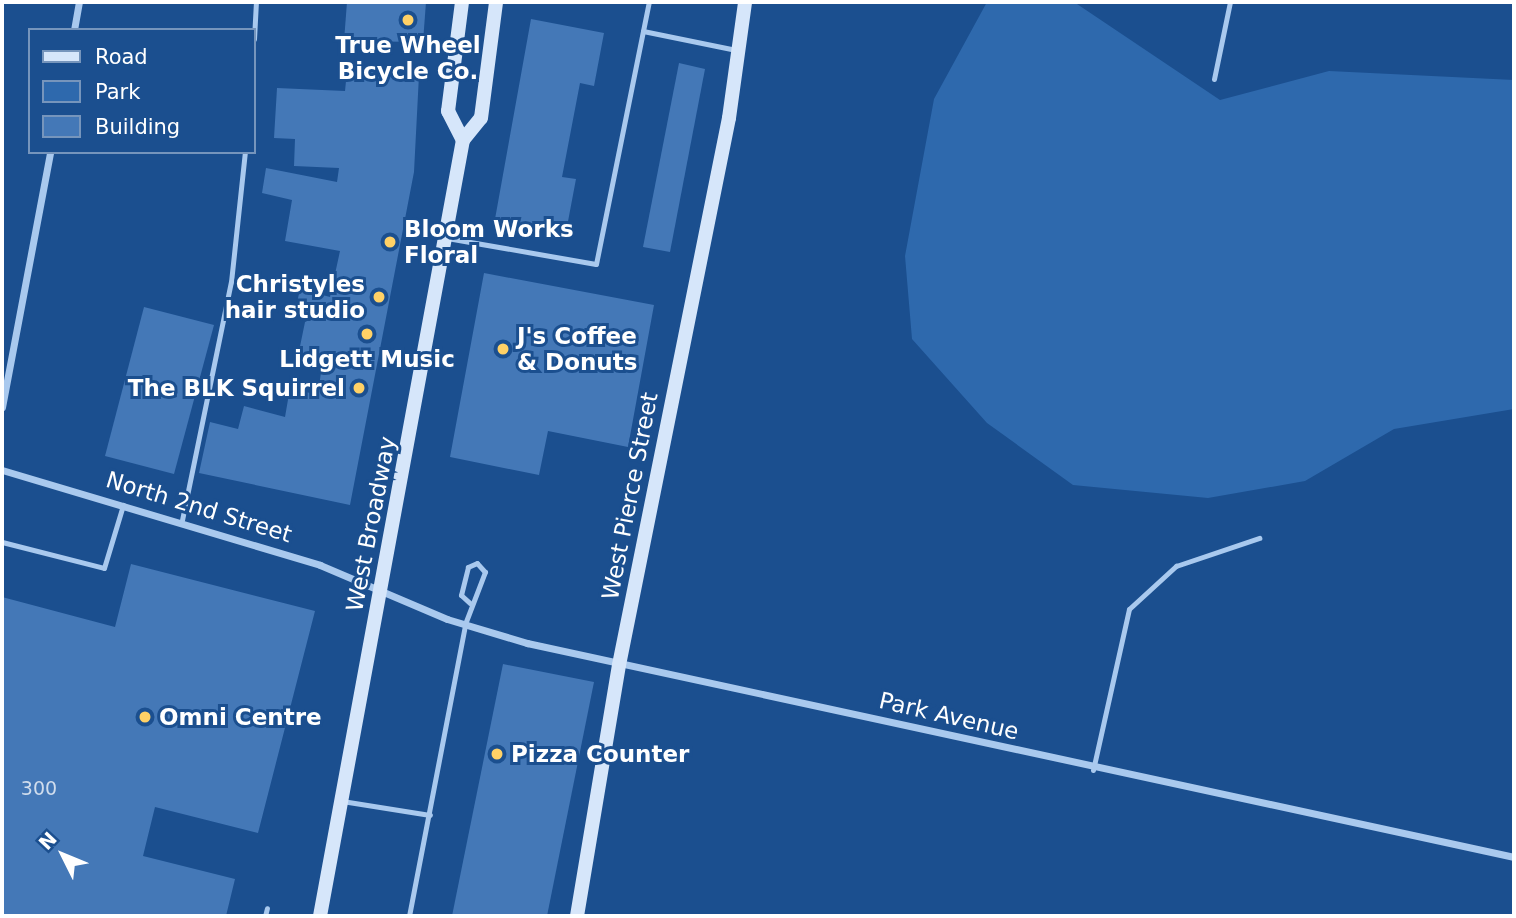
<!DOCTYPE html>
<style>
body{margin:0}
#map{position:relative;width:1516px;height:918px;overflow:hidden;background:#1b4f8f;font-family:"DejaVu Sans",sans-serif}
div>[style]{position:absolute}
.green>*{inset:0;background:#2e69ad}
.building>*{inset:0;background:#4478b7}
.service>*{height:5px;margin:-2.5px;padding:0 2.5px;transform-origin:2.5px;border-radius:2.5px;background:#a9c9ee}
.minor>*{height:7px;margin:-3.5px;padding:0 3.5px;transform-origin:3.5px;border-radius:3.5px;background:#a9c9ee}
.secondary>*{height:14px;margin:-7px;padding:0 7px;transform-origin:7px;border-radius:7px;background:#d6e6fa}
.dots>*{width:19px;height:19px;translate:-50% -50%;box-sizing:border-box;border:4px solid #1b4f8f;border-radius:50%}
span{translate:-50% -50%;white-space:nowrap;text-align:center;line-height:1.15;-webkit-text-stroke:6px #1b4f8f;paint-order:stroke}
.number-label{font-size:19px;color:#d0dded}
.number-label span{-webkit-text-stroke-width:0}
.poi-label{font-size:23px;color:#fff;font-weight:700}
.left{translate:0 -50%;text-align:left}
.right{translate:-100% -50%;text-align:right}
.street-label{font-size:23px;color:#fff}
.frame{position:absolute;inset:0;border:4px solid #fff;pointer-events:none}
.legend{position:absolute;left:28px;top:28px;width:228px;height:126px;box-sizing:border-box;background:#1b4f8f;border:2px solid #7695bc;margin:0;padding:9px 12px;list-style:none;font-size:21px;color:#fff}
.legend li{display:flex;align-items:center;gap:14px;height:35px}
.legend b{width:35px;border:2px solid #7695bc}
.north{position:absolute;left:28px;top:820px;width:70px;height:70px;-webkit-text-stroke:5px #1b4f8f;paint-order:stroke;rotate:313deg;font-size:19px;font-weight:700;line-height:28px;text-align:center;color:#fff}
.north::after{content:'';display:block;margin:auto;width:24px;height:32px;background:#fff;clip-path:polygon(50% 0,100% 100%,50% 72%,0 100%)}
</style>
<div id="map">
<div class="green">
<i style="clip-path:polygon(987px 2px,1074px 2px,1220px 100px,1329px 71px,1514px 80px,1514px 409px,1394px 429px,1305px 481px,1208px 498px,1073px 485px,987px 423px,912px 339px,905px 256px,934px 99px)"></i>
</div>
<div class="building">
<i style="clip-path:polygon(347px 2px,426px 2px,423px 42px,344px 41px)"></i>
<i style="clip-path:polygon(531px 19px,604px 33px,594px 86px,580px 83px,562px 177px,576px 179px,566px 232px,495px 219px)"></i>
<i style="clip-path:polygon(679px 63px,705px 69px,670px 252px,643px 247px)"></i>
<i style="clip-path:polygon(347px 71px,419px 75px,414px 172px,350px 505px,199px 473px,210px 422px,238px 429px,244px 406px,285px 417px,290px 388px,318px 395px,322px 364px,297px 361px,305px 322px,316px 317px,295px 312px,300px 289px,330px 297px,340px 251px,285px 241px,292px 200px,262px 193px,266px 168px,337px 182px,339px 168px,294px 166px,295px 139px,274px 138px,277px 88px,345px 91px)"></i>
<i style="clip-path:polygon(484px 273px,654px 305px,628px 447px,548px 431px,539px 475px,450px 457px)"></i>
<i style="clip-path:polygon(144px 307px,214px 325px,174px 474px,105px 456px)"></i>
<i style="clip-path:polygon(131px 564px,315px 611px,258px 833px,155px 807px,143px 856px,235px 879px,226px 916px,2px 916px,2px 597px,115px 627px)"></i>
<i style="clip-path:polygon(503px 664px,594px 682px,547px 916px,452px 916px)"></i>
</div>
<div class="service">
<i style="left:643px;top:31px;width:95px;rotate:11.5deg"></i>
<i style="left:254px;top:39px;width:37px;rotate:-87deg"></i>
<i style="left:1214px;top:79px;width:79px;rotate:-78.3deg"></i>
<i style="left:447px;top:238px;width:151px;rotate:9.9deg"></i>
<i style="left:596px;top:264px;width:267px;rotate:-78.6deg"></i>
<i style="left:182px;top:520px;width:243px;rotate:-78.4deg"></i>
<i style="left:231px;top:282px;width:131px;rotate:-83.9deg"></i>
<i style="left:2px;top:542px;width:105px;rotate:14.3deg"></i>
<i style="left:104px;top:568px;width:66px;rotate:-73.2deg"></i>
<i style="left:1093px;top:770px;width:165px;rotate:-77.4deg"></i>
<i style="left:1129px;top:609px;width:64px;rotate:-42.5deg"></i>
<i style="left:1176px;top:566px;width:88px;rotate:-18.6deg"></i>
<i style="left:342px;top:801px;width:89px;rotate:9deg"></i>
<i style="left:265px;top:916px;width:8px;rotate:-76deg"></i>
<i style="left:409px;top:916px;width:297px;rotate:-79.1deg"></i>
<i style="left:465px;top:624px;width:56px;rotate:-69deg"></i>
<i style="left:485px;top:572px;width:12px;rotate:-132deg"></i>
<i style="left:477px;top:563px;width:10px;rotate:156deg"></i>
<i style="left:468px;top:567px;width:29px;rotate:104deg"></i>
<i style="left:461px;top:595px;width:12px;rotate:42deg"></i>
</div>
<div class="minor">
<i style="left:74px;top:30px;width:28px;rotate:-80deg"></i>
<i style="left:2px;top:407px;width:259px;rotate:-79.3deg"></i>
<i style="left:2px;top:470px;width:332px;rotate:16.6deg"></i>
<i style="left:320px;top:565px;width:138px;rotate:23deg"></i>
<i style="left:447px;top:619px;width:84px;rotate:16.7deg"></i>
<i style="left:527px;top:643px;width:1010px;rotate:12.23deg"></i>
</div>
<div class="secondary">
<i style="left:462px;top:2px;width:110px;rotate:97.3deg"></i>
<i style="left:448px;top:111px;width:33px;rotate:63deg"></i>
<i style="left:320px;top:916px;width:789px;rotate:-79.56deg"></i>
<i style="left:463px;top:140px;width:28px;rotate:-51deg"></i>
<i style="left:481px;top:118px;width:117px;rotate:-82.6deg"></i>
<i style="left:577px;top:916px;width:254px;rotate:-80.5deg"></i>
<i style="left:619px;top:665px;width:558px;rotate:-78.63deg"></i>
<i style="left:729px;top:118px;width:117px;rotate:-82.1deg"></i>
</div>
<div class="dots">
<i style="left:408px;top:20px;background:#ffd166"></i>
<i style="left:390px;top:242px;background:#ffd166"></i>
<i style="left:379px;top:297px;background:#ffd166"></i>
<i style="left:367px;top:334px;background:#ffd166"></i>
<i style="left:503px;top:349px;background:#ffd166"></i>
<i style="left:359px;top:388px;background:#ffd166"></i>
<i style="left:145px;top:717px;background:#ffd166"></i>
<i style="left:497px;top:754px;background:#ffd166"></i>
</div>
<div class="number-label">
<span style="left:39px;top:789px">300</span>
</div>
<div class="poi-label">
<span style="left:408px;top:58px">True Wheel<br>Bicycle Co.</span>
<span class="left" style="left:404px;top:242px">Bloom Works<br>Floral</span>
<span class="right" style="left:365px;top:297px">Christyles<br>hair studio</span>
<span class="left" style="left:517px;top:349px">J's Coffee<br>&amp; Donuts</span>
<span style="left:367px;top:359px">Lidgett Music</span>
<span class="right" style="left:345px;top:388px">The BLK Squirrel</span>
<span class="left" style="left:159px;top:717px">Omni Centre</span>
<span class="left" style="left:511px;top:754px">Pizza Counter</span>
</div>
<div class="street-label">
<span style="left:630px;top:496px;rotate:-79deg">West Pierce Street</span>
<span style="left:199px;top:507px;rotate:17deg">North 2nd Street</span>
<span style="left:371px;top:524px;rotate:-79deg">West Broadway</span>
<span style="left:949px;top:716px;rotate:13deg">Park Avenue</span>
</div>
<div class="frame"></div>
<ul class="legend">
<li><b style="height:9px;background:#d6e6fa"></b>Road</li>
<li><b style="height:19px;background:#2e69ad"></b>Park</li>
<li><b style="height:19px;background:#4478b7"></b>Building</li>
</ul>
<div class="north">N</div>
</div>
